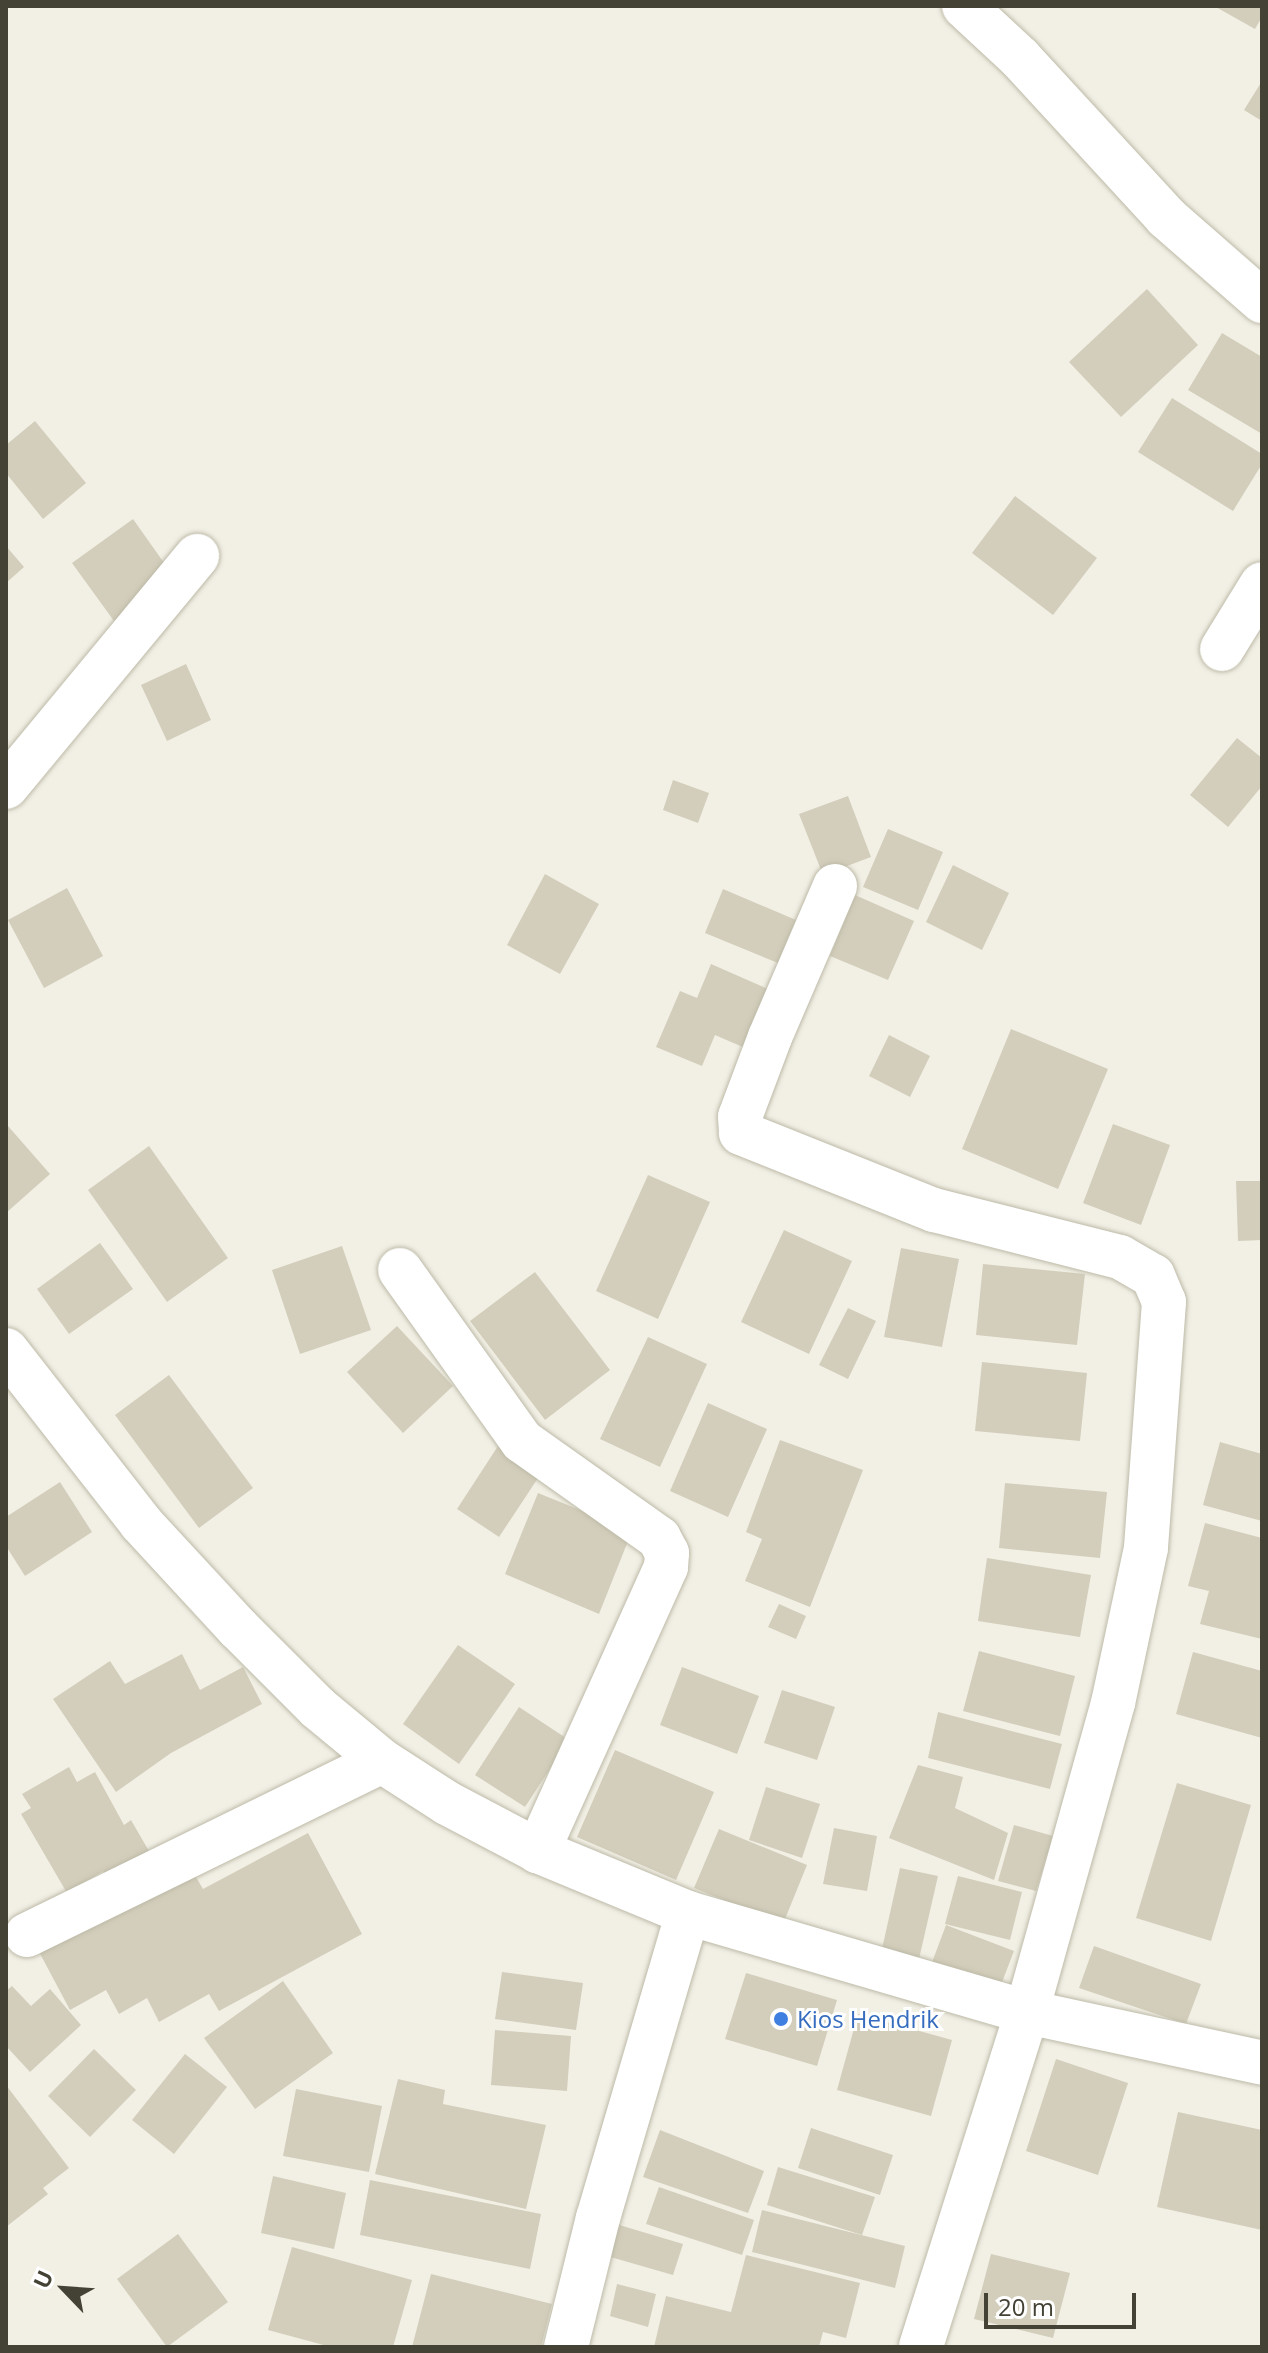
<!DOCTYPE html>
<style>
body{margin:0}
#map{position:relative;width:1268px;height:2353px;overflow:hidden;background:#f2f0e5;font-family:"Open Sans",sans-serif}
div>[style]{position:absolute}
.building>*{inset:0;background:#d3cebb}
.roads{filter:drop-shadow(0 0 2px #bdbaa8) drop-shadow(0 0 2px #bdbaa8)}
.minor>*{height:44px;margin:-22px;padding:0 22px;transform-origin:22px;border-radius:22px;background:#fff}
.dots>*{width:22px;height:22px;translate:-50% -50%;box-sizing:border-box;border:4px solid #fff;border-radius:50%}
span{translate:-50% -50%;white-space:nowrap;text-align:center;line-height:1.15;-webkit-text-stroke:6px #fff;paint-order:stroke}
.shop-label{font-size:24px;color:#366cbe}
.left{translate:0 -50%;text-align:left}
.frame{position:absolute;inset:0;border:8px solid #444135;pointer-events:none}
.north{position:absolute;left:24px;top:2249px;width:80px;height:80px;-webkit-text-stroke:6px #fff;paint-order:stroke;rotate:295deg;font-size:22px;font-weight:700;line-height:32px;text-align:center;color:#444135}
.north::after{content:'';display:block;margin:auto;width:28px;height:36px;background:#444135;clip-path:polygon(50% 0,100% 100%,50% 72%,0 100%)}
.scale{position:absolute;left:984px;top:2293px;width:152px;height:36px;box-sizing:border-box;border:4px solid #444135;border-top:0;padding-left:10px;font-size:24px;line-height:28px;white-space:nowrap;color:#444135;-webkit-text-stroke:6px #fff;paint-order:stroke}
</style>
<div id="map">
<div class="building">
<i style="clip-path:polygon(1214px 6px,1262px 6px,1262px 17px,1255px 29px)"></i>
<i style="clip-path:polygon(1262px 81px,1262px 121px,1244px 110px)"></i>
<i style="clip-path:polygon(1147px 289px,1198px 345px,1121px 417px,1069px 362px)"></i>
<i style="clip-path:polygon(1222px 333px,1262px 357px,1262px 434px,1188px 390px)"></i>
<i style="clip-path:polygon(1172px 398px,1262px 454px,1262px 464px,1233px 511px,1138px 452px)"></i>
<i style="clip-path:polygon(35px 421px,86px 483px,43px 519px,6px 473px,6px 445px)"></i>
<i style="clip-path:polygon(1015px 496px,1097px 558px,1053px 615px,972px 553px)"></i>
<i style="clip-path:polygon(133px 519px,174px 577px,114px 621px,72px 563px)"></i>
<i style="clip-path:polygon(6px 546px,24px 567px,6px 583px)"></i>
<i style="clip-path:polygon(186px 664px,211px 720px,167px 741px,141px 685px)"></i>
<i style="clip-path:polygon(1237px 738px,1262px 758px,1262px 786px,1228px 827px,1190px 795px)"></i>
<i style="clip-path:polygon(673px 780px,709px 793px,698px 823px,663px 810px)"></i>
<i style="clip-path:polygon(848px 796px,871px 857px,823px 875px,799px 814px)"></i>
<i style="clip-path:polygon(888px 829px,943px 852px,918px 910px,863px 887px)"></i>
<i style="clip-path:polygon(953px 865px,1009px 893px,982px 950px,926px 922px)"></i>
<i style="clip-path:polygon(545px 874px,599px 904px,560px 974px,507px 945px)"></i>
<i style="clip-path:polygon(67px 888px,103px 956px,44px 988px,8px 920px)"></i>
<i style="clip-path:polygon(723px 889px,796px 920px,778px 963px,705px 933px)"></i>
<i style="clip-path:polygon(855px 895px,914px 921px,888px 980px,830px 956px)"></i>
<i style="clip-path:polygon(711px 964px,770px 990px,745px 1048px,715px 1035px,702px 1066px,656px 1047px,680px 991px,697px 998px)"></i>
<i style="clip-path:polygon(1011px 1029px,1108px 1069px,1058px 1189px,962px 1149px)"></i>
<i style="clip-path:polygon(889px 1035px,930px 1056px,910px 1097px,869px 1076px)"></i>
<i style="clip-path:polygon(1113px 1124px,1170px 1145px,1141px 1225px,1083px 1203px)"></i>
<i style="clip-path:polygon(8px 1126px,50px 1174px,6px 1213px,6px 1128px)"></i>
<i style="clip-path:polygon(149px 1146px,228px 1258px,167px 1302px,88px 1190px)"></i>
<i style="clip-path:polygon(648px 1175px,710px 1202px,658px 1319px,596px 1291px)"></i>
<i style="clip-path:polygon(1236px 1181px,1262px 1181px,1262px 1240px,1238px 1241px)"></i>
<i style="clip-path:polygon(784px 1230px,852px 1261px,809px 1354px,741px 1322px)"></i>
<i style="clip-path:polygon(100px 1243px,133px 1289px,69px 1334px,37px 1289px)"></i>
<i style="clip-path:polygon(342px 1246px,371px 1330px,300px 1354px,272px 1270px)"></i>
<i style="clip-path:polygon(901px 1248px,959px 1259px,942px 1347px,884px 1337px)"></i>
<i style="clip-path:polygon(983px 1264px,1085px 1274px,1077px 1345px,976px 1335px)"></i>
<i style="clip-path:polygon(535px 1272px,610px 1370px,545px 1420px,470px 1321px)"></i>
<i style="clip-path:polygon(848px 1308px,876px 1321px,848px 1379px,819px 1365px)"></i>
<i style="clip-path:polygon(397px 1326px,453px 1386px,403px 1433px,347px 1372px)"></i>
<i style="clip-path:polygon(648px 1337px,707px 1364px,660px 1467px,600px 1439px)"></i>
<i style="clip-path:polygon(982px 1362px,1087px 1373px,1080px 1441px,975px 1431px)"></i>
<i style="clip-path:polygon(169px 1375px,253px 1488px,199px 1528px,115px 1415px)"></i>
<i style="clip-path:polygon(708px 1403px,767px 1429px,728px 1517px,670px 1491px)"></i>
<i style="clip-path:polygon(780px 1440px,863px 1470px,810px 1607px,745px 1581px,762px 1539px,746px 1532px)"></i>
<i style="clip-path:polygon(1220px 1442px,1262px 1454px,1262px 1521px,1203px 1505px)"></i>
<i style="clip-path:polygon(498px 1446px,540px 1475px,499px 1537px,457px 1509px)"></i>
<i style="clip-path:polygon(60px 1482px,92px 1532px,25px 1576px,6px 1546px,6px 1517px)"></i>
<i style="clip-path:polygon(1005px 1483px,1107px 1492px,1100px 1558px,999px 1548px)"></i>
<i style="clip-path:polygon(538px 1493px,632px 1531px,599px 1614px,505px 1574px)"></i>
<i style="clip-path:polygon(1205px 1523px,1262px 1538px,1262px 1639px,1200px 1624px,1209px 1591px,1188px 1586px)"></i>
<i style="clip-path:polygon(987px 1558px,1091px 1575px,1080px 1637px,978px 1621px)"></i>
<i style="clip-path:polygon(779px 1604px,806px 1616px,796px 1639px,768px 1627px)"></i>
<i style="clip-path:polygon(458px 1645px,515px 1684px,459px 1764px,403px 1724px)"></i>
<i style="clip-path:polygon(979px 1651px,1075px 1676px,1060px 1736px,963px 1711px)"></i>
<i style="clip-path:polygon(1193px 1652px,1262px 1671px,1262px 1738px,1176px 1714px)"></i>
<i style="clip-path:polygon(182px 1654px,200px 1690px,243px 1667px,262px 1704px,171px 1753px,116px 1792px,53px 1699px,110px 1661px,125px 1684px)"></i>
<i style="clip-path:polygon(682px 1667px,759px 1696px,737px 1754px,660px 1725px)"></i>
<i style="clip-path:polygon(782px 1690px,835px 1707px,817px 1760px,764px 1743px)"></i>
<i style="clip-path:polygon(519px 1707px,569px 1740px,525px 1807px,475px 1775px)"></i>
<i style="clip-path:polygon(938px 1712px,1062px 1744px,1050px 1789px,928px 1758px)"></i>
<i style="clip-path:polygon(615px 1750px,714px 1792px,676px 1880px,577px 1837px)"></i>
<i style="clip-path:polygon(918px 1765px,963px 1777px,955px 1808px,1008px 1833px,994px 1880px,889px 1838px)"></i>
<i style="clip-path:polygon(69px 1767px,77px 1782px,95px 1772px,124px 1825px,131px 1820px,153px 1858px,110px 1884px,103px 1871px,67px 1893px,21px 1814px,31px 1808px,22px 1794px)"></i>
<i style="clip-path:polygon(1177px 1783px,1251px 1805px,1211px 1941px,1136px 1918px)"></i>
<i style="clip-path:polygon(766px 1787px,820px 1804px,802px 1858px,749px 1840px)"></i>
<i style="clip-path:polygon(1014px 1825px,1053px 1836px,1036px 1891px,998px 1881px)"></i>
<i style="clip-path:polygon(834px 1828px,877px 1836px,867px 1891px,823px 1884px)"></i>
<i style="clip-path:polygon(719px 1829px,807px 1865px,783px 1924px,694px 1888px)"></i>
<i style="clip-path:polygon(308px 1833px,362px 1934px,219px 2011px,209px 1994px,159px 2022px,147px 1998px,119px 2014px,106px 1990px,70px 2010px,37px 1948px,189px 1865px,203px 1889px)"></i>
<i style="clip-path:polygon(900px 1868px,938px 1876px,919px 1959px,882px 1949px)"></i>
<i style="clip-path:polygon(958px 1876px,1022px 1892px,1010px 1940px,945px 1924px)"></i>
<i style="clip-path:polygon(946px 1925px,1014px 1951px,999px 1990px,931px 1965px)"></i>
<i style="clip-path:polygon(1094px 1946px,1201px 1984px,1186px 2024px,1079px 1988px)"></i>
<i style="clip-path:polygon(502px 1972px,583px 1983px,576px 2030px,495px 2019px)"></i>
<i style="clip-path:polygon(746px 1973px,837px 2000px,817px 2066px,725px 2039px)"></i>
<i style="clip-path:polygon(283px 1981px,333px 2053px,255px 2109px,204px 2038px)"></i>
<i style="clip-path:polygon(12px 1986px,31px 2006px,50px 1989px,81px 2025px,30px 2072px,6px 2046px,6px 1991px)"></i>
<i style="clip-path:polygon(858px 2014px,952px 2040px,931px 2116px,837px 2090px)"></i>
<i style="clip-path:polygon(495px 2030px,571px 2036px,567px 2091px,491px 2085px)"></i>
<i style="clip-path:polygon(94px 2049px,136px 2090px,90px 2137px,48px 2096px)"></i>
<i style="clip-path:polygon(185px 2054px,227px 2087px,174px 2154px,132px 2120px)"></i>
<i style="clip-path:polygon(1056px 2059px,1128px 2083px,1098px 2175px,1026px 2151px)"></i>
<i style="clip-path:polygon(398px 2079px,445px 2090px,443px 2104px,546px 2125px,526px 2209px,375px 2174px)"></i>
<i style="clip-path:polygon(6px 2085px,69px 2168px,43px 2188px,48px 2194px,6px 2227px)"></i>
<i style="clip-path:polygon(296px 2089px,382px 2106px,369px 2172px,283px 2156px)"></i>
<i style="clip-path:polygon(1178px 2112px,1262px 2130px,1262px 2230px,1157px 2207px)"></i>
<i style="clip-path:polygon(811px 2128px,893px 2155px,880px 2195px,798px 2168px)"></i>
<i style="clip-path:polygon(660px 2130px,764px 2171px,748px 2213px,643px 2177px)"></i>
<i style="clip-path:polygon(778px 2167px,875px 2197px,862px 2235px,767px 2205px)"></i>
<i style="clip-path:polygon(273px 2176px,346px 2193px,334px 2249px,261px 2233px)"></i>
<i style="clip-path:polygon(370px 2180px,541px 2214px,530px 2269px,360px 2235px)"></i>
<i style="clip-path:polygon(659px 2187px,754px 2220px,742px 2255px,646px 2224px)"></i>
<i style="clip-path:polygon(762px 2210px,905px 2246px,895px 2288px,752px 2252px)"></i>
<i style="clip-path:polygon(616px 2224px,683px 2244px,673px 2275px,607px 2256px)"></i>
<i style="clip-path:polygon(178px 2234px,228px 2302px,167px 2347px,117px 2279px)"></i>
<i style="clip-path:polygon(292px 2247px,412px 2280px,393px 2347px,331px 2347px,268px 2330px)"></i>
<i style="clip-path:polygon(991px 2254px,1070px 2273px,1053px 2338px,974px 2319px)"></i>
<i style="clip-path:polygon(746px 2255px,860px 2283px,846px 2338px,823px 2332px,819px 2347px,654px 2347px,666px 2296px,731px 2312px)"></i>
<i style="clip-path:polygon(431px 2274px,552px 2304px,541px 2347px,412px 2347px)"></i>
<i style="clip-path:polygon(617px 2284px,656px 2294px,648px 2327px,610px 2316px)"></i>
</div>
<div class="roads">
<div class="minor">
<i style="left:964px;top:6px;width:76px;rotate:42.9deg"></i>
<i style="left:1020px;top:58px;width:216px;rotate:47.4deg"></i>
<i style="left:1166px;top:217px;width:128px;rotate:41.2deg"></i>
<i style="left:1222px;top:649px;width:76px;rotate:-58.4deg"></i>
<i style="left:6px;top:787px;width:300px;rotate:-50.4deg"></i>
<i style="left:835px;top:886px;width:164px;rotate:113.3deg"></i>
<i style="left:770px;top:1037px;width:85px;rotate:110.6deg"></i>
<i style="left:740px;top:1117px;width:16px;rotate:86deg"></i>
<i style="left:741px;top:1133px;width:208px;rotate:21.8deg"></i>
<i style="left:934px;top:1210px;width:192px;rotate:14.2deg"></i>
<i style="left:1120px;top:1257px;width:38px;rotate:30deg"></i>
<i style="left:1153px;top:1276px;width:28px;rotate:67deg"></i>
<i style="left:1164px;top:1302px;width:247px;rotate:94.2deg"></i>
<i style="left:1146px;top:1548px;width:158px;rotate:102deg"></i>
<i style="left:1113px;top:1703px;width:321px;rotate:105.6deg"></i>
<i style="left:1027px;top:2012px;width:351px;rotate:107.6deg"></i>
<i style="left:400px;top:1270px;width:210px;rotate:54.5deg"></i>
<i style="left:522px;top:1441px;width:168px;rotate:35.3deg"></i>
<i style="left:659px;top:1538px;width:17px;rotate:62deg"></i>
<i style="left:667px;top:1553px;width:14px;rotate:94deg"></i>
<i style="left:666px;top:1567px;width:312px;rotate:114.3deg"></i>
<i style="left:6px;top:1350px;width:219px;rotate:52deg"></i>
<i style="left:141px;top:1523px;width:143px;rotate:47.3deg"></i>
<i style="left:238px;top:1628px;width:113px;rotate:45deg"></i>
<i style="left:318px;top:1708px;width:83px;rotate:39.6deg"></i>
<i style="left:382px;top:1761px;width:77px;rotate:32.9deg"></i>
<i style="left:447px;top:1803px;width:103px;rotate:27.8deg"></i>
<i style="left:538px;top:1851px;width:162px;rotate:22.5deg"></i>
<i style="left:688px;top:1913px;width:353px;rotate:16.3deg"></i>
<i style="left:1027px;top:2012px;width:240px;rotate:12.2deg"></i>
<i style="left:27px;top:1935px;width:395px;rotate:-26.1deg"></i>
<i style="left:566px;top:2347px;width:133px;rotate:-76.1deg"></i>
<i style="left:598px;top:2218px;width:318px;rotate:-73.6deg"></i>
</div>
</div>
<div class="dots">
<i style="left:781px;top:2019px;background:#3f7fe0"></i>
</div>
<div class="shop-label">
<span class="left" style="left:797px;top:2019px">Kios Hendrik</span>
</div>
<div class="frame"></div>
<div class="north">U</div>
<div class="scale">20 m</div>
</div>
